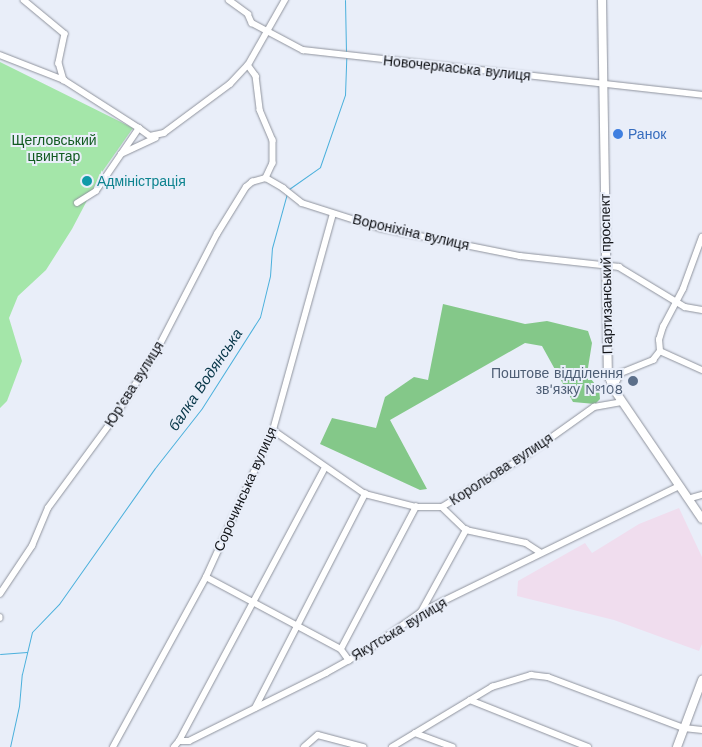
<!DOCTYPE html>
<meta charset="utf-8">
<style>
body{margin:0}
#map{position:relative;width:702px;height:747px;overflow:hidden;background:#e9eef9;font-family:"Work Sans",sans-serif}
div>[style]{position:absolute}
.industrial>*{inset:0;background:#f0ddee}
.green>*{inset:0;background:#a4e6a9}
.forest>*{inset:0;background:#84c889}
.stream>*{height:1px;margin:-0.5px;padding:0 0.5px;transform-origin:0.5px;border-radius:0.5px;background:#4bb0dc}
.roads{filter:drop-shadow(0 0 1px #8f939d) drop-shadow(0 0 1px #8f939d)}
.street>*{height:5.5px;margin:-2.75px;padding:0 2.75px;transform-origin:2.75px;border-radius:2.75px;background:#fff}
.secondary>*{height:8px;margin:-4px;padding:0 4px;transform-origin:4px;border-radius:4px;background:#fff}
.dots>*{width:14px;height:14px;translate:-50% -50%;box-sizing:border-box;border:2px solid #e9eef9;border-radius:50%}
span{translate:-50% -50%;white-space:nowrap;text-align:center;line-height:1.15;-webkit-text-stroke:4px #e9eef9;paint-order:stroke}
.street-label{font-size:14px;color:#101216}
.shop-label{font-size:14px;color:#366cbe}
.left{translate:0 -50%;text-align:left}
.park-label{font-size:14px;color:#115a20}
.culture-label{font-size:14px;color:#0d838f}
.service-label{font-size:14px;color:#4e5e75}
.right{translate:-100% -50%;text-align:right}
.water-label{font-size:15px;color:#063547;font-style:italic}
</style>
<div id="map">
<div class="industrial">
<i style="clip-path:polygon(679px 508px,702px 557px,702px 644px,699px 651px,614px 620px,517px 596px,518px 581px,585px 543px,592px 553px,639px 524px)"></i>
</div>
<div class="green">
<i style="clip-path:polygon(0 62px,133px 128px,102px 172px,72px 229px,46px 270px,18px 296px,9px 318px,22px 361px,7px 401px,0 408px)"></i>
</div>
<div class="forest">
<i style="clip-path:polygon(443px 304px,525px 324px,547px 321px,588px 331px,592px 343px,587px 374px,599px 389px,600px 399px,595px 404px,573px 402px,542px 346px,525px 343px,390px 420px,427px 489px,420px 490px,320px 444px,332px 418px,376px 428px,385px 397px,414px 377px,428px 380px)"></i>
</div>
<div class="stream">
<i style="left:345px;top:0;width:52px;rotate:88.9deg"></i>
<i style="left:289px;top:189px;width:38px;rotate:-35deg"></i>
<i style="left:320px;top:167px;width:76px;rotate:-70.9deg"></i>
<i style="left:345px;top:95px;width:37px;rotate:-88deg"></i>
<i style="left:0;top:654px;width:27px;rotate:-4deg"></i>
<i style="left:10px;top:747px;width:42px;rotate:-77.6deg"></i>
<i style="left:19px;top:706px;width:32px;rotate:-85deg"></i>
<i style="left:22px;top:674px;width:43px;rotate:-76.6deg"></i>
<i style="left:32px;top:632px;width:39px;rotate:-46deg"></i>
<i style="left:59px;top:604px;width:166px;rotate:-54.8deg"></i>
<i style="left:155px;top:468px;width:76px;rotate:-51.9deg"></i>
<i style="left:202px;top:408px;width:108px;rotate:-57.5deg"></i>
<i style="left:260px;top:317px;width:42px;rotate:-76.3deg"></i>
<i style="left:270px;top:276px;width:28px;rotate:-86deg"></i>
<i style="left:272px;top:248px;width:57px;rotate:-74.7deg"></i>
</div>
<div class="roads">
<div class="street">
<i style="left:24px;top:0;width:53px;rotate:39.7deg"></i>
<i style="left:65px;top:34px;width:30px;rotate:102deg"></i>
<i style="left:59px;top:63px;width:18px;rotate:74deg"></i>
<i style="left:229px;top:0;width:24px;rotate:36deg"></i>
<i style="left:248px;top:14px;width:10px;rotate:66deg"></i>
<i style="left:252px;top:23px;width:58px;rotate:27.9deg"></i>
<i style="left:303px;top:50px;width:402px;rotate:6.4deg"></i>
<i style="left:0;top:55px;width:69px;rotate:21.3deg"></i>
<i style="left:64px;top:80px;width:89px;rotate:32.6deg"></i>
<i style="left:248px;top:65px;width:14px;rotate:54deg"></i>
<i style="left:256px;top:76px;width:34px;rotate:83deg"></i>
<i style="left:260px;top:110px;width:33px;rotate:67deg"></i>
<i style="left:273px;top:140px;width:23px;rotate:90deg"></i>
<i style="left:273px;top:163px;width:17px;rotate:115deg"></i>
<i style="left:266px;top:178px;width:20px;rotate:30deg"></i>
<i style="left:283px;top:188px;width:24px;rotate:38deg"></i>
<i style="left:302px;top:203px;width:82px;rotate:17.8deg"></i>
<i style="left:380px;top:228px;width:143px;rotate:11.3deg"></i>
<i style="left:520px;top:256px;width:100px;rotate:6.3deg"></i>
<i style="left:619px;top:267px;width:77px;rotate:31.2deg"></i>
<i style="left:685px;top:307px;width:17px;rotate:10deg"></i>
<i style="left:121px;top:154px;width:38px;rotate:-25deg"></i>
<i style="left:77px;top:203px;width:22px;rotate:-32deg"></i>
<i style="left:96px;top:191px;width:76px;rotate:-55.7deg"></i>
<i style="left:139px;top:128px;width:14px;rotate:36deg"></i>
<i style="left:150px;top:136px;width:14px;rotate:-12deg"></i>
<i style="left:164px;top:133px;width:82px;rotate:-36.6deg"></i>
<i style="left:230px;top:84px;width:26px;rotate:-47deg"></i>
<i style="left:248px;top:65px;width:75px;rotate:-60.4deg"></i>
<i style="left:660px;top:351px;width:46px;rotate:24.3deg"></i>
<i style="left:613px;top:388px;width:17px;rotate:-62deg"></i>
<i style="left:621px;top:373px;width:35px;rotate:-22deg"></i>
<i style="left:653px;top:360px;width:11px;rotate:-52deg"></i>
<i style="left:660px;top:351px;width:11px;rotate:-95deg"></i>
<i style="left:659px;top:340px;width:14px;rotate:-73deg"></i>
<i style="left:663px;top:327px;width:43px;rotate:-62.2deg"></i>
<i style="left:683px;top:289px;width:55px;rotate:-69.9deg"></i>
<i style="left:273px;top:430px;width:112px;rotate:34.8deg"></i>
<i style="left:365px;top:494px;width:53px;rotate:14.3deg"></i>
<i style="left:416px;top:507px;width:26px"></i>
<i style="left:442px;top:507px;width:96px;rotate:-31.4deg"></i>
<i style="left:524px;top:457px;width:86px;rotate:-35.5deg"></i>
<i style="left:594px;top:407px;width:29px;rotate:-10deg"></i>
<i style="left:688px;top:499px;width:15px;rotate:-16deg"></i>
<i style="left:442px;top:507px;width:33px;rotate:44deg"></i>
<i style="left:466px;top:530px;width:61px;rotate:12.2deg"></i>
<i style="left:526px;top:543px;width:17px;rotate:33deg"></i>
<i style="left:206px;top:577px;width:153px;rotate:28.1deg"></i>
<i style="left:341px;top:649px;width:14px;rotate:54deg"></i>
<i style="left:0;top:594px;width:58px;rotate:-56.3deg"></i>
<i style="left:32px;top:546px;width:41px;rotate:-67.2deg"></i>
<i style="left:48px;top:508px;width:108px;rotate:-53.7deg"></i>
<i style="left:112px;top:421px;width:84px;rotate:-57.6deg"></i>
<i style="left:157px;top:350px;width:131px;rotate:-62.7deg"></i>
<i style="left:217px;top:234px;width:55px;rotate:-58.3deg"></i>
<i style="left:246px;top:187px;width:8px;rotate:-40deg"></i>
<i style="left:252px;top:182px;width:15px;rotate:-16deg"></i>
<i style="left:421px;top:612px;width:94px;rotate:-61.2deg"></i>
<i style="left:0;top:617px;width:1px;rotate:90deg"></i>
<i style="left:341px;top:649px;width:161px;rotate:-62.2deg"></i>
<i style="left:470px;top:700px;width:127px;rotate:21.7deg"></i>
<i style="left:255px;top:708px;width:241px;rotate:-62.8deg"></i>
<i style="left:415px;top:733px;width:40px;rotate:20.2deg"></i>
<i style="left:179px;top:741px;width:310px;rotate:-61.9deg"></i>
<i style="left:113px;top:747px;width:194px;rotate:-61.3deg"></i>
<i style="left:206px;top:577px;width:162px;rotate:-65.5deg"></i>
<i style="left:273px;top:430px;width:224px;rotate:-74.5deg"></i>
<i style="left:174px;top:747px;width:8px;rotate:-50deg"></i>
<i style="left:179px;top:741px;width:10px"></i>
<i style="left:189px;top:741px;width:153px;rotate:-26.4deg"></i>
<i style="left:326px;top:673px;width:49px;rotate:-29.2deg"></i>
<i style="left:369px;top:649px;width:64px;rotate:-35.4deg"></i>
<i style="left:421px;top:612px;width:287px;rotate:-26deg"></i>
<i style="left:304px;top:747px;width:18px;rotate:-41deg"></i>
<i style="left:318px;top:735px;width:47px;rotate:14.9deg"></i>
<i style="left:392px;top:747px;width:117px;rotate:-31deg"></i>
<i style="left:492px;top:687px;width:41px;rotate:-17.1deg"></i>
<i style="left:531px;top:675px;width:17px;rotate:7deg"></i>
<i style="left:548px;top:677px;width:145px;rotate:20.6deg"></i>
<i style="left:684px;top:728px;width:18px;rotate:6deg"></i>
</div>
<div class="secondary">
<i style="left:602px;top:0;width:374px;rotate:89.1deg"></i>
<i style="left:608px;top:374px;width:15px;rotate:70deg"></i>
<i style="left:613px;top:388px;width:158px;rotate:55.8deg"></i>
<i style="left:677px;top:747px;width:72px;rotate:-69.5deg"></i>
</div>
</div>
<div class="dots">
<i style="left:618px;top:134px;background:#3f7fe0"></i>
<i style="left:87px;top:181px;background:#0f9aa8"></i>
<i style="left:633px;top:381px;background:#5c6f8a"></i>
</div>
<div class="street-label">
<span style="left:457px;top:68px;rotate:6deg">Новочеркаська вулиця</span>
<span style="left:411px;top:232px;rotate:13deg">Вороніхіна вулиця</span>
<span style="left:606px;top:274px;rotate:-91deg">Партизанський проспект</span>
<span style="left:134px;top:384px;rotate:-58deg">Юр’єва вулиця</span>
<span style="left:501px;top:469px;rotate:-33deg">Корольова вулиця</span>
<span style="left:245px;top:489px;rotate:-66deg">Сорочинська вулиця</span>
<span style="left:399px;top:629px;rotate:-31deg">Якутська вулиця</span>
</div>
<div class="shop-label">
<span class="left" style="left:628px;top:134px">Ранок</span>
</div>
<div class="park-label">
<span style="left:54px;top:148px">Щегловський<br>цвинтар</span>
</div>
<div class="culture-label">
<span class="left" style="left:97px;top:181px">Адміністрація</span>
</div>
<div class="service-label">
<span class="right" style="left:623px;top:381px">Поштове відділення<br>зв'язку №108</span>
</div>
<div class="water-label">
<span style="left:206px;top:380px;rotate:-56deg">балка Водянська</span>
</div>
</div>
